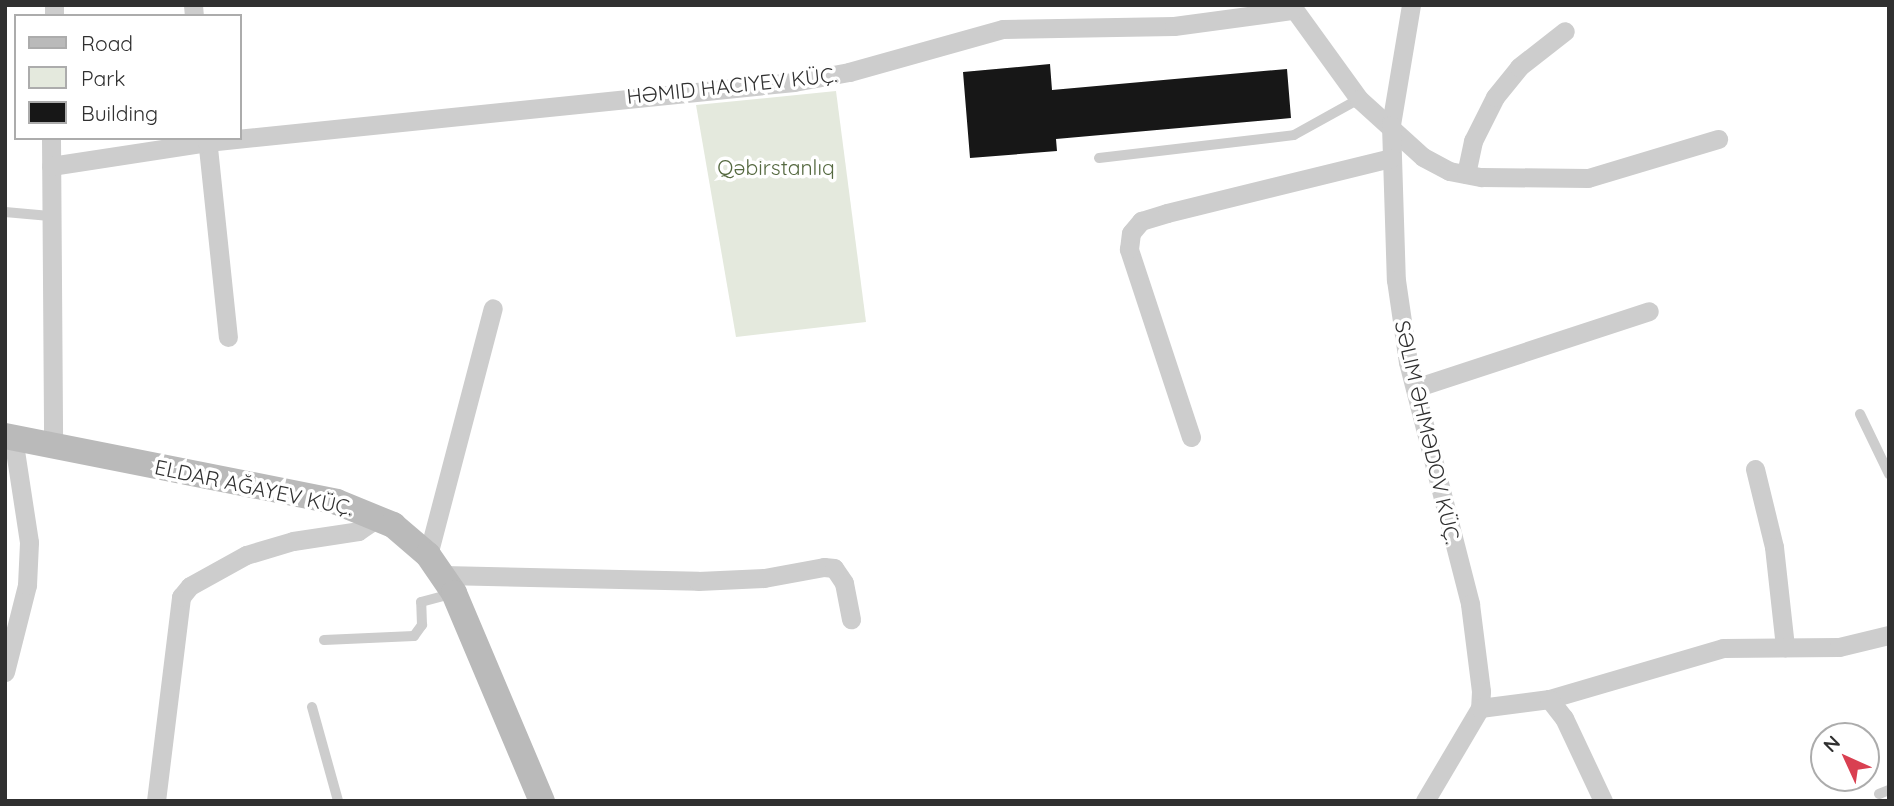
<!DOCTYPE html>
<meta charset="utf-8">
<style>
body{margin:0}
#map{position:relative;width:1894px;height:806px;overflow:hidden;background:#fff;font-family:Quicksand,sans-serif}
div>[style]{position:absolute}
.green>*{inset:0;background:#e4e9dd}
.building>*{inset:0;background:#171717}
.lane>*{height:10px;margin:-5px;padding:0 5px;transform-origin:5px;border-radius:5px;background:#cdcdcd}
.street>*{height:19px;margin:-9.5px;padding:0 9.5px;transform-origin:9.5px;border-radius:9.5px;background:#cdcdcd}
.secondary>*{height:26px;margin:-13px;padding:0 13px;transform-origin:13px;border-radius:13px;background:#bababa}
span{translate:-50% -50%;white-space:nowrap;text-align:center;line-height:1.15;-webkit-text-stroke:7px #fff;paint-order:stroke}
.street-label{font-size:21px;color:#303030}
.park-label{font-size:21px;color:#556940}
.frame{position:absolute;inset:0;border:7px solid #303030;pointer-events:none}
.legend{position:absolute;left:14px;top:14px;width:228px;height:126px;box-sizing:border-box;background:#fff;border:2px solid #acacac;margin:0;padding:9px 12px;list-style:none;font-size:21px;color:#303030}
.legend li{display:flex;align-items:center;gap:14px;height:35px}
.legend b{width:35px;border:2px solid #acacac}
.north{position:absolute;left:1810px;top:722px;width:70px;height:70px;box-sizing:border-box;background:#fff;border:2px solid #acacac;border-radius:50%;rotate:315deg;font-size:19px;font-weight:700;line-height:28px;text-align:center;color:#303030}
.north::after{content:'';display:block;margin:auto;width:24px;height:32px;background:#d94051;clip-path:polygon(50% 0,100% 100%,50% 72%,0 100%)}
</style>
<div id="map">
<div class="green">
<i style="clip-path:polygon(836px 91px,866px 322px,736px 337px,696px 105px)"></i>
</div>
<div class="building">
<i style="clip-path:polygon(1050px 64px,1052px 90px,1287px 69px,1291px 118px,1056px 139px,1057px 151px,970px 158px,963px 72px)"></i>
</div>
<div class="lane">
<i style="left:1099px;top:158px;width:196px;rotate:-6.7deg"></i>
<i style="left:1294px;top:135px;width:74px;rotate:-29deg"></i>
<i style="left:5px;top:212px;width:45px;rotate:5.1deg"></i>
<i style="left:1860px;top:414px;width:67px;rotate:64.2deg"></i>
<i style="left:324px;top:640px;width:90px;rotate:-2.5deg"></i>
<i style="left:414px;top:636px;width:14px;rotate:-54deg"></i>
<i style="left:422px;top:625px;width:23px;rotate:-92deg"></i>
<i style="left:421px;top:602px;width:30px;rotate:-15deg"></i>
<i style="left:312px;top:707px;width:98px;rotate:74.5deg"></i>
<i style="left:1879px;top:794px;width:11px;rotate:-22deg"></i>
</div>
<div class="street">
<i style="left:193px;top:5px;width:11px;rotate:85deg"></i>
<i style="left:1291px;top:5px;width:116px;rotate:54.1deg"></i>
<i style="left:1359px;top:99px;width:86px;rotate:42.2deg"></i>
<i style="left:1423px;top:157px;width:30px;rotate:28deg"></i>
<i style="left:1449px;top:171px;width:33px;rotate:11deg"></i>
<i style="left:1481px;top:177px;width:107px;rotate:0.5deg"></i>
<i style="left:1588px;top:178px;width:136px;rotate:-16.7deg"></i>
<i style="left:1411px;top:5px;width:122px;rotate:99.5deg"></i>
<i style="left:1391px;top:125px;width:155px;rotate:88.2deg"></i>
<i style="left:1396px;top:280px;width:83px;rotate:81.7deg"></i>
<i style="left:1408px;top:362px;width:250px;rotate:75.6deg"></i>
<i style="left:1470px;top:604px;width:88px;rotate:82.8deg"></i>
<i style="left:1481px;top:691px;width:17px;rotate:93deg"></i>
<i style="left:1480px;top:708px;width:108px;rotate:120.6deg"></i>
<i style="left:54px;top:16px;width:11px;rotate:-90deg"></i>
<i style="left:51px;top:138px;width:308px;rotate:89.6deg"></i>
<i style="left:207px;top:138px;width:200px;rotate:84deg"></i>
<i style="left:51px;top:166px;width:158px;rotate:-8.7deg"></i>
<i style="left:207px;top:142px;width:590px;rotate:-5.84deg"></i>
<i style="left:794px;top:82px;width:56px;rotate:-10.3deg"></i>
<i style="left:849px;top:72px;width:160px;rotate:-15.6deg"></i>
<i style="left:1003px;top:29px;width:171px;rotate:-1deg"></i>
<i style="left:1174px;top:26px;width:120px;rotate:-7.7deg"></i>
<i style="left:1466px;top:174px;width:34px;rotate:-78deg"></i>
<i style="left:1473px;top:141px;width:49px;rotate:-63.4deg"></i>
<i style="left:1495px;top:97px;width:38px;rotate:-51deg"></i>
<i style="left:1519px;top:67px;width:58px;rotate:-38deg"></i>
<i style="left:1415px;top:388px;width:246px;rotate:-18.2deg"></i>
<i style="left:1191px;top:437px;width:198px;rotate:-108.3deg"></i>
<i style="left:1129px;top:249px;width:16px;rotate:-83deg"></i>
<i style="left:1131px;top:233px;width:16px;rotate:-50deg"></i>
<i style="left:1141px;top:221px;width:27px;rotate:-17deg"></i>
<i style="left:1167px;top:213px;width:231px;rotate:-13.8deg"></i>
<i style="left:1755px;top:469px;width:80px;rotate:76.3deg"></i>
<i style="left:1774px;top:547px;width:101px;rotate:83.7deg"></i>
<i style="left:428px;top:555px;width:255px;rotate:-75.3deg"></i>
<i style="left:443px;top:575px;width:255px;rotate:1.3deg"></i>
<i style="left:698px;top:581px;width:66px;rotate:-2.6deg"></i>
<i style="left:764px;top:578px;width:61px;rotate:-10.4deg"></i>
<i style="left:824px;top:567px;width:10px;rotate:6deg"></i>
<i style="left:834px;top:568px;width:18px;rotate:56deg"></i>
<i style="left:844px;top:583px;width:37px;rotate:79deg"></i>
<i style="left:5px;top:672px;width:90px;rotate:-75.8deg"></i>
<i style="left:27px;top:585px;width:43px;rotate:-87.3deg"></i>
<i style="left:29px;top:542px;width:105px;rotate:-98.7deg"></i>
<i style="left:1549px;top:699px;width:181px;rotate:-16.3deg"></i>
<i style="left:1723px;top:648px;width:116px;rotate:-0.5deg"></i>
<i style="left:1839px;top:647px;width:51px;rotate:-13.5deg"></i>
<i style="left:1480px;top:708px;width:70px;rotate:-7.4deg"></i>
<i style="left:1549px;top:699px;width:24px;rotate:52deg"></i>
<i style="left:1564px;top:718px;width:92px;rotate:64.8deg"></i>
<i style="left:156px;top:801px;width:206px;rotate:-83deg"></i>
<i style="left:181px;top:597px;width:14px;rotate:-51deg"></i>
<i style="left:190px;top:586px;width:64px;rotate:-29deg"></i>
<i style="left:246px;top:555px;width:49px;rotate:-16.6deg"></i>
<i style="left:293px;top:541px;width:66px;rotate:-8.7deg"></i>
<i style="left:358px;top:531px;width:25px;rotate:-34deg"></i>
</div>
<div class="secondary">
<i style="left:5px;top:436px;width:338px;rotate:11.2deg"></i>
<i style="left:337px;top:502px;width:61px;rotate:22.3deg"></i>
<i style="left:393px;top:525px;width:46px;rotate:40.6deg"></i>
<i style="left:428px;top:555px;width:46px;rotate:55.6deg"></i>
<i style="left:454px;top:593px;width:226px;rotate:67.1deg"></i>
</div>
<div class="street-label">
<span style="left:732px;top:85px;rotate:-6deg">HƏMID HACIYEV KÜÇ.</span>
<span style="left:1428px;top:432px;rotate:77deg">SƏLIM ƏHMƏDOV KÜÇ.</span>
<span style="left:254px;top:487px;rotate:12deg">ELDAR AĞAYEV KÜÇ.</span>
</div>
<div class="park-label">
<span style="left:776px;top:167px">Qəbirstanlıq</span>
</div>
<div class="frame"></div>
<ul class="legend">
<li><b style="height:9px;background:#bababa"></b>Road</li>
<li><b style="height:19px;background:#e4e9dd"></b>Park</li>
<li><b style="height:19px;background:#171717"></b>Building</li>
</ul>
<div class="north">N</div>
</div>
